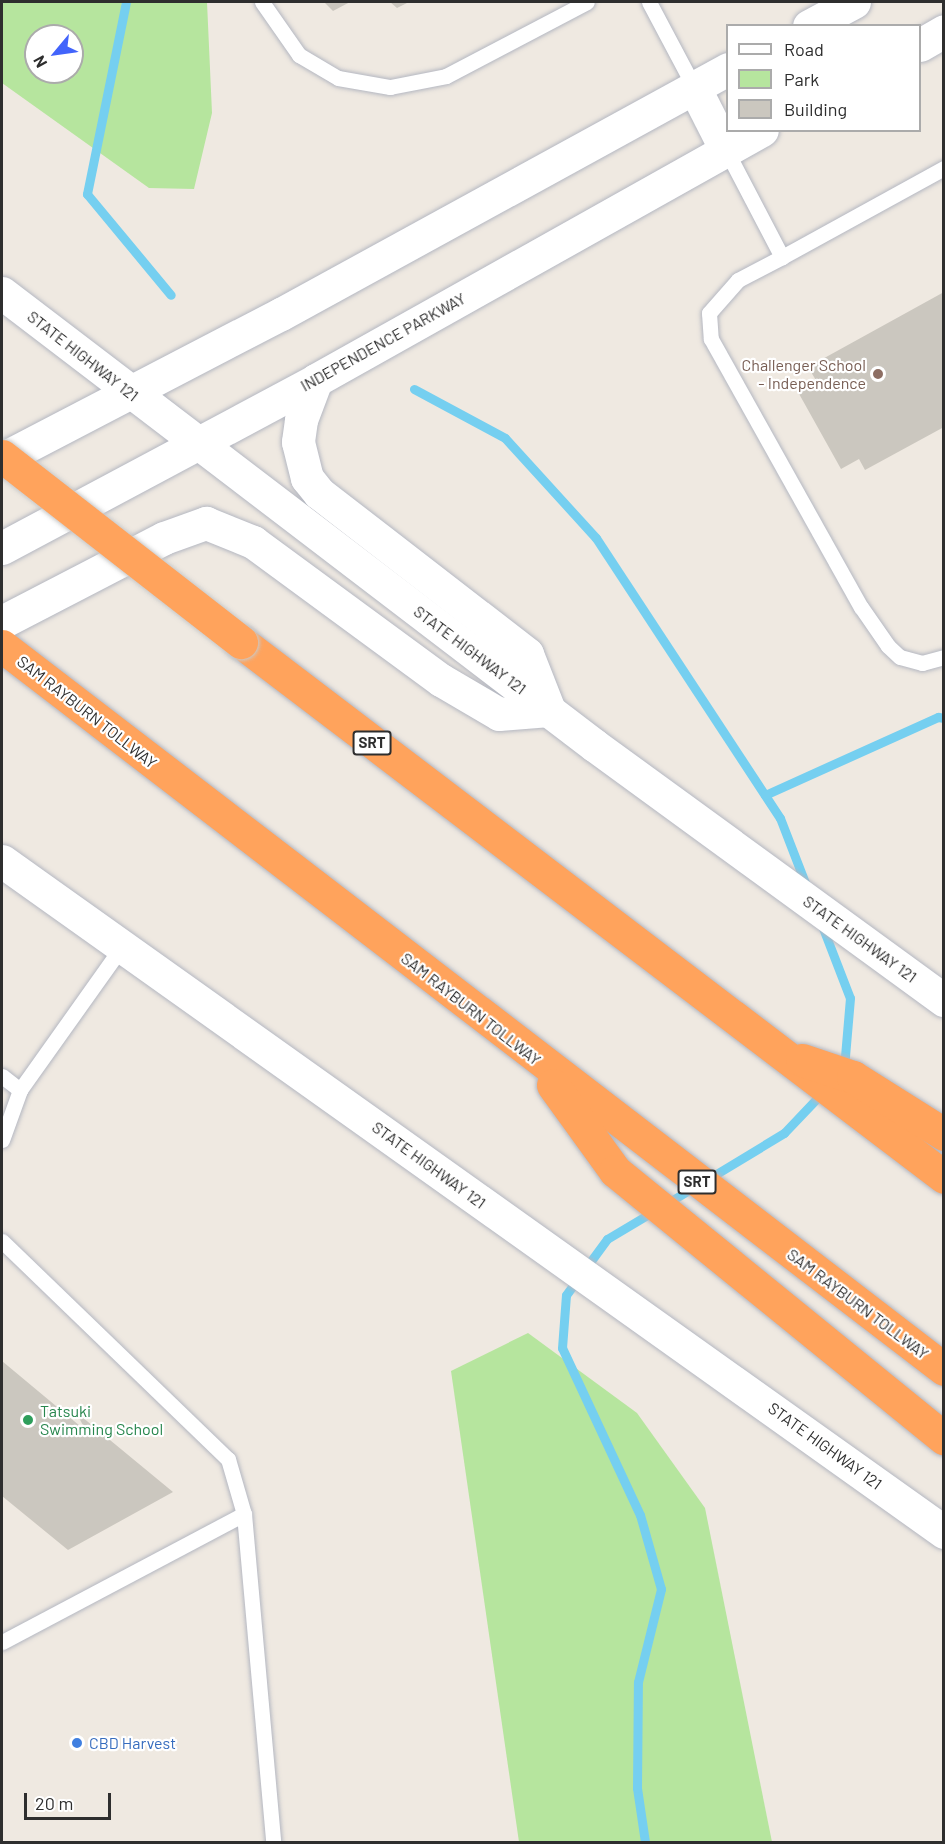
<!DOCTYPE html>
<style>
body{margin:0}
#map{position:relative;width:945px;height:1844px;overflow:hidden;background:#efe9e1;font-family:Barlow,sans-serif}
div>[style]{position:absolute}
.green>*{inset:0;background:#b6e59e}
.stream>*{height:9px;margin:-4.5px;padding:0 4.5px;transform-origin:4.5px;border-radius:4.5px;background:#75cff0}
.building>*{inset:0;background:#cbc7bf}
.roads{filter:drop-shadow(0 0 2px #b4b7c1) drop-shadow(0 0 2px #b4b7c1)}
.service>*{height:15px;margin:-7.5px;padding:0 7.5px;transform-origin:7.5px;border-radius:7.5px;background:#fff}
.secondary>*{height:33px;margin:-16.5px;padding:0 16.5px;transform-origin:16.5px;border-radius:16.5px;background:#fff}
.motorway>*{height:33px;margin:-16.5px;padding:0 16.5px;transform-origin:16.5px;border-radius:16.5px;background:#ffa35c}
.bridges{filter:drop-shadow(0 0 2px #c9c9c9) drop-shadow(0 0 2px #c9c9c9)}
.motorway-bridge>*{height:33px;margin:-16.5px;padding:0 16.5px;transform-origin:16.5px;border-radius:16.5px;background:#ffa35c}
.dots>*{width:16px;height:16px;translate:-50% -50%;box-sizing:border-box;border:3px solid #fff;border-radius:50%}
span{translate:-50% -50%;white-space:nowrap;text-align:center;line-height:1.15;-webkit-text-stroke:4.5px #fff;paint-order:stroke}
.shield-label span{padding:2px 4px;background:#fff;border:2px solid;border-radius:4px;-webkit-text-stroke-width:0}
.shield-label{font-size:15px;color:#2e2e2e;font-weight:700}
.street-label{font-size:16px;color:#2e2e2e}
.education-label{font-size:16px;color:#785e54}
.right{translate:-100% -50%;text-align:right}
.leisure-label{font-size:16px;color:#27864d}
.left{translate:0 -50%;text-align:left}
.shop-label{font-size:16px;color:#366cbe}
.frame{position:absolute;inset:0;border:3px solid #2e2e2e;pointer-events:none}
.legend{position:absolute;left:726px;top:24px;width:195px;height:108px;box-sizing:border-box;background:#fff;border:2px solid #ababab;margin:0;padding:8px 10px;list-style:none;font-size:18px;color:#2e2e2e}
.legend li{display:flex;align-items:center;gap:12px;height:30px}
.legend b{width:30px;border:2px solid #ababab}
.north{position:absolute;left:24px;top:24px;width:60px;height:60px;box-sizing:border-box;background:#fff;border:2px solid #ababab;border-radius:50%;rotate:241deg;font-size:16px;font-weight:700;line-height:24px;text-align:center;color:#2e2e2e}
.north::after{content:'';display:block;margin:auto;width:21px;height:27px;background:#4264fb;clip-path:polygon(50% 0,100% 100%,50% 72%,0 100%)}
.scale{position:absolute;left:24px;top:1793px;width:87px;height:27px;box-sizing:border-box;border:3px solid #2e2e2e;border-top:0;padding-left:8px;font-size:18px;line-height:21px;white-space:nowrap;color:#2e2e2e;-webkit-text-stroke:4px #fff;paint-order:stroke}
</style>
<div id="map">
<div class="green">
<i style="clip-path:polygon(evenodd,2px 2px,207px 2px,212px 113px,194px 189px,149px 188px,2px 83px,2px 2px,36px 36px,72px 36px,72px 72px,36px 72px,36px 36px)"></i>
<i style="clip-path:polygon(528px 1333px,637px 1413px,705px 1508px,772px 1842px,519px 1842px,451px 1371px)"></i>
</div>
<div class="stream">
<i style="left:126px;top:2px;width:196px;rotate:101.5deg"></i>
<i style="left:87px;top:194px;width:131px;rotate:50.3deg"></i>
<i style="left:414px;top:389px;width:103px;rotate:28.3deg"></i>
<i style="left:505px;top:438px;width:135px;rotate:47.7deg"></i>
<i style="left:596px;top:538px;width:335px;rotate:56.7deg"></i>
<i style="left:780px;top:818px;width:75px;rotate:68.9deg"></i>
<i style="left:765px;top:795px;width:190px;rotate:-24.3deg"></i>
<i style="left:938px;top:717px;width:6px;rotate:9deg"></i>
<i style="left:821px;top:923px;width:80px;rotate:68.9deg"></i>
<i style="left:850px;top:998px;width:70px;rotate:94.9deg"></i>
<i style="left:708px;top:1179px;width:89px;rotate:-31.2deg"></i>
<i style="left:784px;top:1133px;width:57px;rotate:-46.4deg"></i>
<i style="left:645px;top:1842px;width:55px;rotate:-98.4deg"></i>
<i style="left:637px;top:1788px;width:106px;rotate:-89.5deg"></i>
<i style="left:638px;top:1682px;width:96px;rotate:-76.1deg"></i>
<i style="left:661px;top:1589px;width:77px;rotate:-105.8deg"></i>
<i style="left:640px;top:1515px;width:184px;rotate:-115deg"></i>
<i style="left:562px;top:1348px;width:53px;rotate:-85.7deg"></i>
<i style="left:566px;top:1295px;width:69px;rotate:-53.8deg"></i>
<i style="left:607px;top:1239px;width:104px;rotate:-30.8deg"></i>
</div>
<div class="building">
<i style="clip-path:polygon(324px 2px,350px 2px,333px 11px)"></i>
<i style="clip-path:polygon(390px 2px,409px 2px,397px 8px)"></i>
<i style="clip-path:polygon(944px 292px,944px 427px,865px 470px,859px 459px,841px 469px,798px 392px,817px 382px,808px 367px)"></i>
<i style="clip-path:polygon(2px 1361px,86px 1431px,76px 1412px,173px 1492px,68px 1550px,2px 1496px)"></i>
</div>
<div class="roads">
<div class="service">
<i style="left:262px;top:2px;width:65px;rotate:55.1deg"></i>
<i style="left:299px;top:55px;width:45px;rotate:30.5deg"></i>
<i style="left:338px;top:78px;width:53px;rotate:9.8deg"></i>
<i style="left:390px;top:87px;width:57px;rotate:-11.1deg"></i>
<i style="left:446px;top:76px;width:159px;rotate:-27.7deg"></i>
<i style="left:649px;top:2px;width:96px;rotate:62.1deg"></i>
<i style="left:726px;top:150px;width:121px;rotate:62.4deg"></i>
<i style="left:782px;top:257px;width:185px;rotate:-28.8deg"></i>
<i style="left:782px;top:257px;width:50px;rotate:152.4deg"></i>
<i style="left:738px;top:280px;width:44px;rotate:131.3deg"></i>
<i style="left:709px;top:313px;width:26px;rotate:86deg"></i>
<i style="left:711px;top:339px;width:307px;rotate:60.8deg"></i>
<i style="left:861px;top:607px;width:47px;rotate:55.3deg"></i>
<i style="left:888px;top:646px;width:16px;rotate:43deg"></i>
<i style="left:900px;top:657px;width:23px;rotate:15deg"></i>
<i style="left:922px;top:663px;width:23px;rotate:-15deg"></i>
<i style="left:2px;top:1076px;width:23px;rotate:38deg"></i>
<i style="left:2px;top:1140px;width:53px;rotate:-70.2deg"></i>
<i style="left:20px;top:1090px;width:178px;rotate:-54.6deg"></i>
<i style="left:2px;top:1241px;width:314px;rotate:44deg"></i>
<i style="left:228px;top:1459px;width:57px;rotate:73.8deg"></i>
<i style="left:244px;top:1514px;width:329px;rotate:84.9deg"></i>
<i style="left:2px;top:1642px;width:274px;rotate:-27.9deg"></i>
</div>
<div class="secondary">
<i style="left:809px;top:26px;width:51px;rotate:-28.1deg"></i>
<i style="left:920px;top:45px;width:28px;rotate:-30deg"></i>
<i style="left:694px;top:87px;width:71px;rotate:63.1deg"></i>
<i style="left:2px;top:293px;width:745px;rotate:37.36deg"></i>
<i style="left:594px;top:745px;width:433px;rotate:36.1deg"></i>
<i style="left:316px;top:380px;width:43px;rotate:110.6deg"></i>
<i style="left:301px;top:420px;width:22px;rotate:98deg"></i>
<i style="left:298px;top:442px;width:37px;rotate:76deg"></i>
<i style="left:307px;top:478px;width:19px;rotate:51deg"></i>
<i style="left:319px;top:493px;width:263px;rotate:37.7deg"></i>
<i style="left:527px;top:654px;width:60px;rotate:68.6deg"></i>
<i style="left:2px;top:459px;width:314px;rotate:-27.5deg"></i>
<i style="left:281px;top:314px;width:510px;rotate:-28.73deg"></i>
<i style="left:2px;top:548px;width:356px;rotate:-28.1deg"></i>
<i style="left:316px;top:380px;width:511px;rotate:-29.27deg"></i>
<i style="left:2px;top:622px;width:182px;rotate:-27.4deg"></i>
<i style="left:164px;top:538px;width:45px;rotate:-19.7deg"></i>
<i style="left:206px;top:523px;width:51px;rotate:22deg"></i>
<i style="left:253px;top:542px;width:233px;rotate:36.3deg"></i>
<i style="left:441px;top:680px;width:67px;rotate:30.4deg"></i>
<i style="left:499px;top:714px;width:50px;rotate:-4.6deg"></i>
<i style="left:2px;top:861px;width:1157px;rotate:35.46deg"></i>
</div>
<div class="motorway">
<i style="left:241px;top:642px;width:883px;rotate:37.27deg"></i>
<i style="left:2px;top:646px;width:1187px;rotate:37.51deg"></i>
<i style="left:802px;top:1060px;width:54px;rotate:18.4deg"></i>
<i style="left:853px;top:1077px;width:107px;rotate:32.1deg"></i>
<i style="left:553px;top:1085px;width:106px;rotate:54.2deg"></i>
<i style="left:615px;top:1171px;width:424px;rotate:39.1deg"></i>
</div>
</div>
<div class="bridges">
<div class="motorway-bridge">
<i style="left:2px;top:456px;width:303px;rotate:37.9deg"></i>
</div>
</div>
<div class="dots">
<i style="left:878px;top:374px;background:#8d6e63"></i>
<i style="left:28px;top:1420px;background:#2e9e5b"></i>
<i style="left:77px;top:1743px;background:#3f7fe0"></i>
</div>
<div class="shield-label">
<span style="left:372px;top:743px">SRT</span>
<span style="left:697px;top:1182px">SRT</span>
</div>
<div class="street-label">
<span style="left:383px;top:342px;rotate:-29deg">INDEPENDENCE PARKWAY</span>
<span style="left:83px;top:356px;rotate:38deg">STATE HIGHWAY 121</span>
<span style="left:470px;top:650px;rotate:37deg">STATE HIGHWAY 121</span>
<span style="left:87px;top:712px;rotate:38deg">SAM RAYBURN TOLLWAY</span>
<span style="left:860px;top:939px;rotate:36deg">STATE HIGHWAY 121</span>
<span style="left:471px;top:1009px;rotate:38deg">SAM RAYBURN TOLLWAY</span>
<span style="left:429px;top:1165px;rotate:36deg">STATE HIGHWAY 121</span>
<span style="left:858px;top:1304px;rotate:37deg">SAM RAYBURN TOLLWAY</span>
<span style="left:825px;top:1446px;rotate:36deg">STATE HIGHWAY 121</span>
</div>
<div class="education-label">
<span class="right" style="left:866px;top:374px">Challenger School<br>- Independence</span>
</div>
<div class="leisure-label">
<span class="left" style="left:40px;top:1420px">Tatsuki<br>Swimming School</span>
</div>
<div class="shop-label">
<span class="left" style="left:89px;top:1743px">CBD Harvest</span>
</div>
<div class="frame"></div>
<ul class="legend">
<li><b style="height:8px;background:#fff"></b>Road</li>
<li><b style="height:16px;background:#b6e59e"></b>Park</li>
<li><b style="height:16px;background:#cbc7bf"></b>Building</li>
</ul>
<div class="north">N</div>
<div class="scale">20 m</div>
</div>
